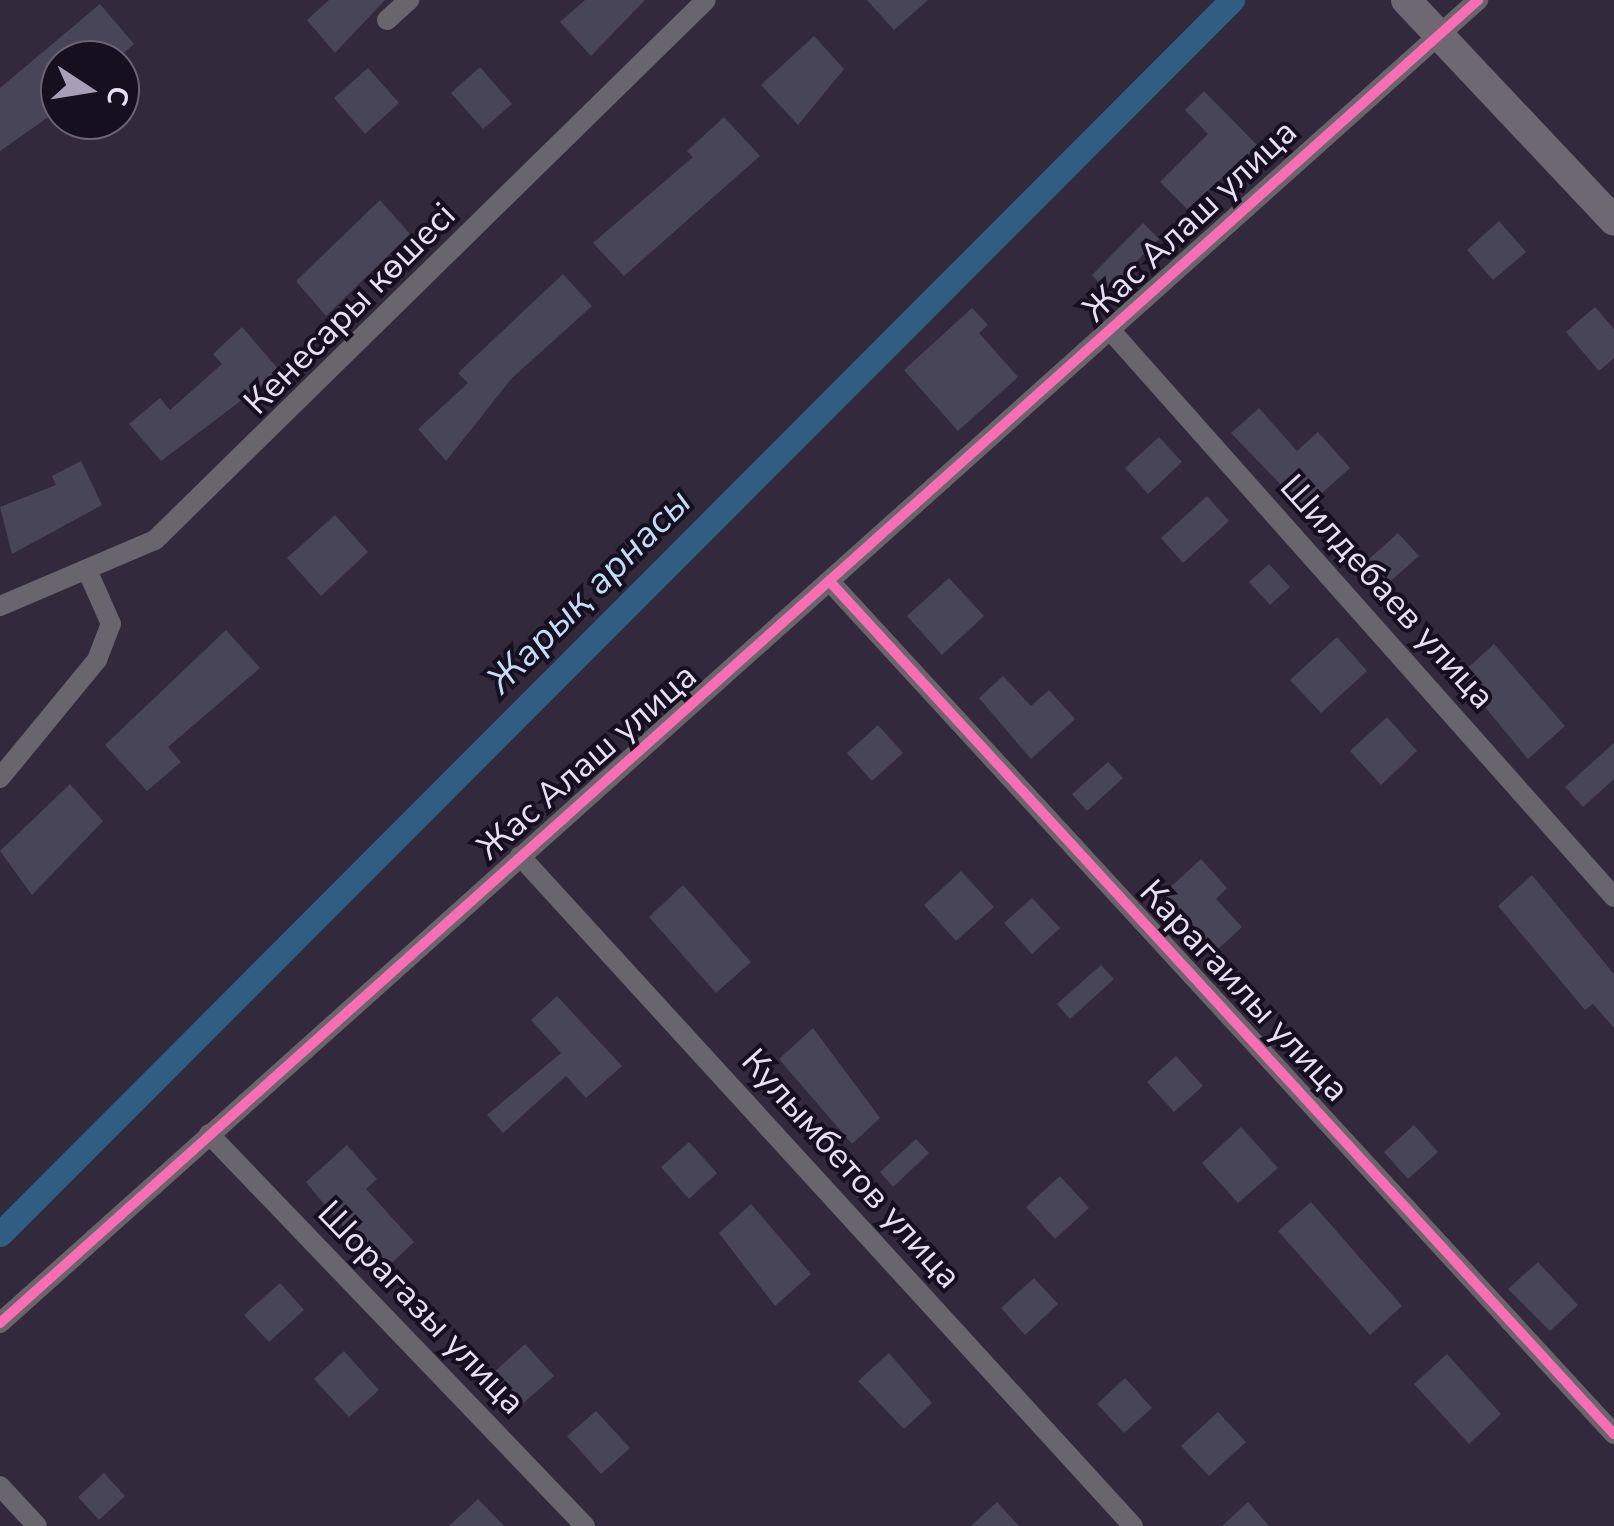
<!DOCTYPE html>
<meta charset="utf-8">
<style>
body{margin:0}
#map{position:relative;width:1614px;height:1526px;overflow:hidden;background:#32293d;font-family:"Nunito Sans",sans-serif}
div>[style]{position:absolute}
.canal>*{height:25px;margin:-12.5px;padding:0 12.5px;transform-origin:12.5px;border-radius:12.5px;background:#305e83}
.building>*{inset:0;background:#494558}
.street>*{height:20px;margin:-10px;padding:0 10px;transform-origin:10px;border-radius:10px;background:#69656f}
.secondary>*{height:30px;margin:-15px;padding:0 15px;transform-origin:15px;border-radius:15px;background:#6e6774}
.cycleway>*{height:10px;margin:-5px;padding:0 5px;transform-origin:5px;border-radius:5px;background:#f96db3}
span{translate:-50% -50%;white-space:nowrap;text-align:center;line-height:1.15;-webkit-text-stroke:8px #160f1f;paint-order:stroke}
.street-label{font-size:35px;color:#e8dff7}
.water-label{font-size:38px;color:#c1def6;font-style:italic}
.north{position:absolute;left:40px;top:40px;width:100px;height:100px;box-sizing:border-box;background:#160f1f;border:2px solid #6a6275;border-radius:50%;rotate:102deg;font-size:28px;font-weight:700;line-height:40px;text-align:center;color:#e8dff7}
.north::after{content:'';display:block;margin:auto;width:35px;height:45px;background:#a89fb6;clip-path:polygon(50% 0,100% 100%,50% 72%,0 100%)}
</style>
<div id="map">
<div class="canal">
<i style="left:0;top:1234px;width:1744px;rotate:-45.05deg"></i>
</div>
<div class="building">
<i style="clip-path:polygon(329px 0,385px 0,335px 53px,307px 20px)"></i>
<i style="clip-path:polygon(585px 0,645px 0,591px 56px,560px 22px)"></i>
<i style="clip-path:polygon(867px 0,928px 0,894px 30px)"></i>
<i style="clip-path:polygon(100px 4px,134px 44px,116px 60px,60px 60px,60px 109px,0 151px,0 88px)"></i>
<i style="clip-path:polygon(814px 36px,844px 69px,798px 125px,761px 85px)"></i>
<i style="clip-path:polygon(480px 67px,512px 104px,483px 129px,451px 93px)"></i>
<i style="clip-path:polygon(368px 68px,399px 103px,365px 134px,334px 98px)"></i>
<i style="clip-path:polygon(1204px 91px,1258px 146px,1187px 209px,1160px 182px,1208px 134px,1185px 110px)"></i>
<i style="clip-path:polygon(724px 117px,760px 156px,624px 276px,593px 243px,693px 157px,687px 151px)"></i>
<i style="clip-path:polygon(380px 200px,410px 234px,326px 316px,296px 281px)"></i>
<i style="clip-path:polygon(1499px 221px,1526px 252px,1493px 280px,1467px 250px)"></i>
<i style="clip-path:polygon(1143px 223px,1159px 239px,1107px 291px,1092px 275px)"></i>
<i style="clip-path:polygon(563px 274px,592px 306px,512px 378px,446px 461px,418px 429px,468px 383px,458px 373px)"></i>
<i style="clip-path:polygon(1595px 307px,1614px 329px,1614px 358px,1599px 371px,1566px 332px)"></i>
<i style="clip-path:polygon(972px 308px,988px 325px,979px 333px,1018px 377px,958px 431px,904px 370px)"></i>
<i style="clip-path:polygon(242px 327px,280px 371px,161px 461px,129px 424px,160px 398px,170px 410px,222px 364px,213px 354px)"></i>
<i style="clip-path:polygon(1259px 408px,1297px 451px,1318px 432px,1350px 468px,1304px 509px,1231px 433px)"></i>
<i style="clip-path:polygon(1159px 437px,1182px 462px,1148px 494px,1125px 468px)"></i>
<i style="clip-path:polygon(81px 461px,102px 505px,12px 554px,0 507px,56px 485px,52px 476px)"></i>
<i style="clip-path:polygon(1207px 496px,1229px 521px,1183px 563px,1161px 538px)"></i>
<i style="clip-path:polygon(335px 515px,368px 552px,321px 596px,287px 558px)"></i>
<i style="clip-path:polygon(1398px 533px,1419px 556px,1378px 592px,1358px 569px)"></i>
<i style="clip-path:polygon(1269px 564px,1290px 587px,1270px 605px,1249px 582px)"></i>
<i style="clip-path:polygon(949px 578px,984px 616px,942px 655px,907px 616px)"></i>
<i style="clip-path:polygon(226px 630px,260px 668px,168px 747px,181px 762px,147px 791px,105px 745px)"></i>
<i style="clip-path:polygon(1337px 637px,1367px 671px,1321px 713px,1290px 680px)"></i>
<i style="clip-path:polygon(1494px 644px,1565px 726px,1528px 759px,1459px 676px)"></i>
<i style="clip-path:polygon(1003px 676px,1031px 706px,1049px 690px,1075px 719px,1031px 759px,979px 698px)"></i>
<i style="clip-path:polygon(1387px 717px,1417px 751px,1381px 785px,1350px 751px)"></i>
<i style="clip-path:polygon(878px 725px,903px 753px,872px 781px,847px 753px)"></i>
<i style="clip-path:polygon(1614px 743px,1614px 779px,1583px 807px,1565px 787px)"></i>
<i style="clip-path:polygon(1108px 762px,1123px 778px,1087px 811px,1072px 794px)"></i>
<i style="clip-path:polygon(70px 784px,103px 821px,32px 895px,0 851px)"></i>
<i style="clip-path:polygon(1201px 859px,1227px 888px,1216px 899px,1242px 927px,1216px 951px,1164px 893px)"></i>
<i style="clip-path:polygon(961px 871px,994px 907px,956px 941px,924px 905px)"></i>
<i style="clip-path:polygon(1532px 875px,1614px 974px,1614px 1028px,1593px 1004px,1585px 1010px,1498px 906px)"></i>
<i style="clip-path:polygon(683px 885px,751px 962px,716px 993px,649px 917px)"></i>
<i style="clip-path:polygon(1032px 898px,1060px 928px,1032px 954px,1004px 923px)"></i>
<i style="clip-path:polygon(1101px 965px,1114px 979px,1070px 1019px,1057px 1004px)"></i>
<i style="clip-path:polygon(557px 996px,622px 1066px,586px 1098px,566px 1076px,503px 1133px,487px 1115px,561px 1053px,531px 1020px)"></i>
<i style="clip-path:polygon(813px 1028px,880px 1118px,852px 1144px,779px 1059px)"></i>
<i style="clip-path:polygon(1176px 1056px,1203px 1086px,1174px 1112px,1147px 1082px)"></i>
<i style="clip-path:polygon(1414px 1125px,1438px 1152px,1408px 1179px,1384px 1152px)"></i>
<i style="clip-path:polygon(1241px 1127px,1278px 1168px,1238px 1203px,1202px 1163px)"></i>
<i style="clip-path:polygon(916px 1139px,929px 1153px,893px 1187px,880px 1172px)"></i>
<i style="clip-path:polygon(689px 1142px,717px 1173px,689px 1199px,661px 1167px)"></i>
<i style="clip-path:polygon(347px 1145px,377px 1179px,366px 1189px,414px 1242px,381px 1273px,306px 1182px)"></i>
<i style="clip-path:polygon(1060px 1176px,1089px 1208px,1055px 1239px,1026px 1207px)"></i>
<i style="clip-path:polygon(1311px 1202px,1402px 1306px,1370px 1335px,1278px 1231px)"></i>
<i style="clip-path:polygon(751px 1204px,811px 1274px,775px 1306px,719px 1233px)"></i>
<i style="clip-path:polygon(1538px 1262px,1578px 1305px,1550px 1331px,1508px 1289px)"></i>
<i style="clip-path:polygon(1034px 1278px,1058px 1304px,1025px 1335px,1001px 1308px)"></i>
<i style="clip-path:polygon(280px 1283px,304px 1310px,269px 1342px,244px 1315px)"></i>
<i style="clip-path:polygon(525px 1344px,554px 1376px,520px 1406px,492px 1374px)"></i>
<i style="clip-path:polygon(344px 1351px,379px 1390px,349px 1417px,314px 1379px)"></i>
<i style="clip-path:polygon(889px 1353px,932px 1403px,904px 1429px,858px 1381px)"></i>
<i style="clip-path:polygon(1447px 1354px,1501px 1414px,1469px 1444px,1414px 1384px)"></i>
<i style="clip-path:polygon(1125px 1378px,1152px 1408px,1124px 1433px,1097px 1404px)"></i>
<i style="clip-path:polygon(596px 1411px,630px 1448px,601px 1474px,567px 1436px)"></i>
<i style="clip-path:polygon(1218px 1412px,1246px 1442px,1209px 1476px,1181px 1446px)"></i>
<i style="clip-path:polygon(104px 1473px,125px 1496px,99px 1520px,78px 1497px)"></i>
<i style="clip-path:polygon(478px 1499px,504px 1526px,449px 1526px)"></i>
<i style="clip-path:polygon(997px 1502px,1019px 1526px,971px 1526px)"></i>
<i style="clip-path:polygon(1248px 1502px,1269px 1526px,1222px 1526px)"></i>
</div>
<div class="street">
<i style="left:387px;top:20px;width:30px;rotate:-42deg"></i>
<i style="left:1111px;top:331px;width:757px;rotate:48.37deg"></i>
<i style="left:833px;top:585px;width:1154px;rotate:47.39deg"></i>
<i style="left:0;top:606px;width:168px;rotate:-23.1deg"></i>
<i style="left:155px;top:540px;width:771px;rotate:-44.42deg"></i>
<i style="left:0;top:778px;width:153px;rotate:-50.6deg"></i>
<i style="left:97px;top:660px;width:39px;rotate:-69deg"></i>
<i style="left:111px;top:624px;width:57px;rotate:-113.9deg"></i>
<i style="left:520px;top:856px;width:908px;rotate:47.54deg"></i>
<i style="left:209px;top:1134px;width:543px;rotate:46.19deg"></i>
<i style="left:0;top:1323px;width:1984px;rotate:-41.83deg"></i>
<i style="left:0;top:1486px;width:54px;rotate:47.2deg"></i>
</div>
<div class="secondary">
<i style="left:1406px;top:0;width:303px;rotate:46.7deg"></i>
</div>
<div class="cycleway">
<i style="left:833px;top:585px;width:1154px;rotate:47.39deg"></i>
<i style="left:0;top:1323px;width:1984px;rotate:-41.83deg"></i>
</div>
<div class="street-label">
<span style="left:1190px;top:221px;rotate:-43deg">Жас Алаш улица</span>
<span style="left:350px;top:309px;rotate:-45deg">Кенесары көшесі</span>
<span style="left:1387px;top:592px;rotate:48deg">Шилдебаев улица</span>
<span style="left:587px;top:762px;rotate:-41deg">Жас Алаш улица</span>
<span style="left:1244px;top:991px;rotate:47deg">Карагаилы улица</span>
<span style="left:851px;top:1169px;rotate:48deg">Кулымбетов улица</span>
<span style="left:421px;top:1308px;rotate:46deg">Шорагазы улица</span>
</div>
<div class="water-label">
<span style="left:589px;top:591px;rotate:-45deg">Жарық арнасы</span>
</div>
<div class="north">С</div>
</div>
